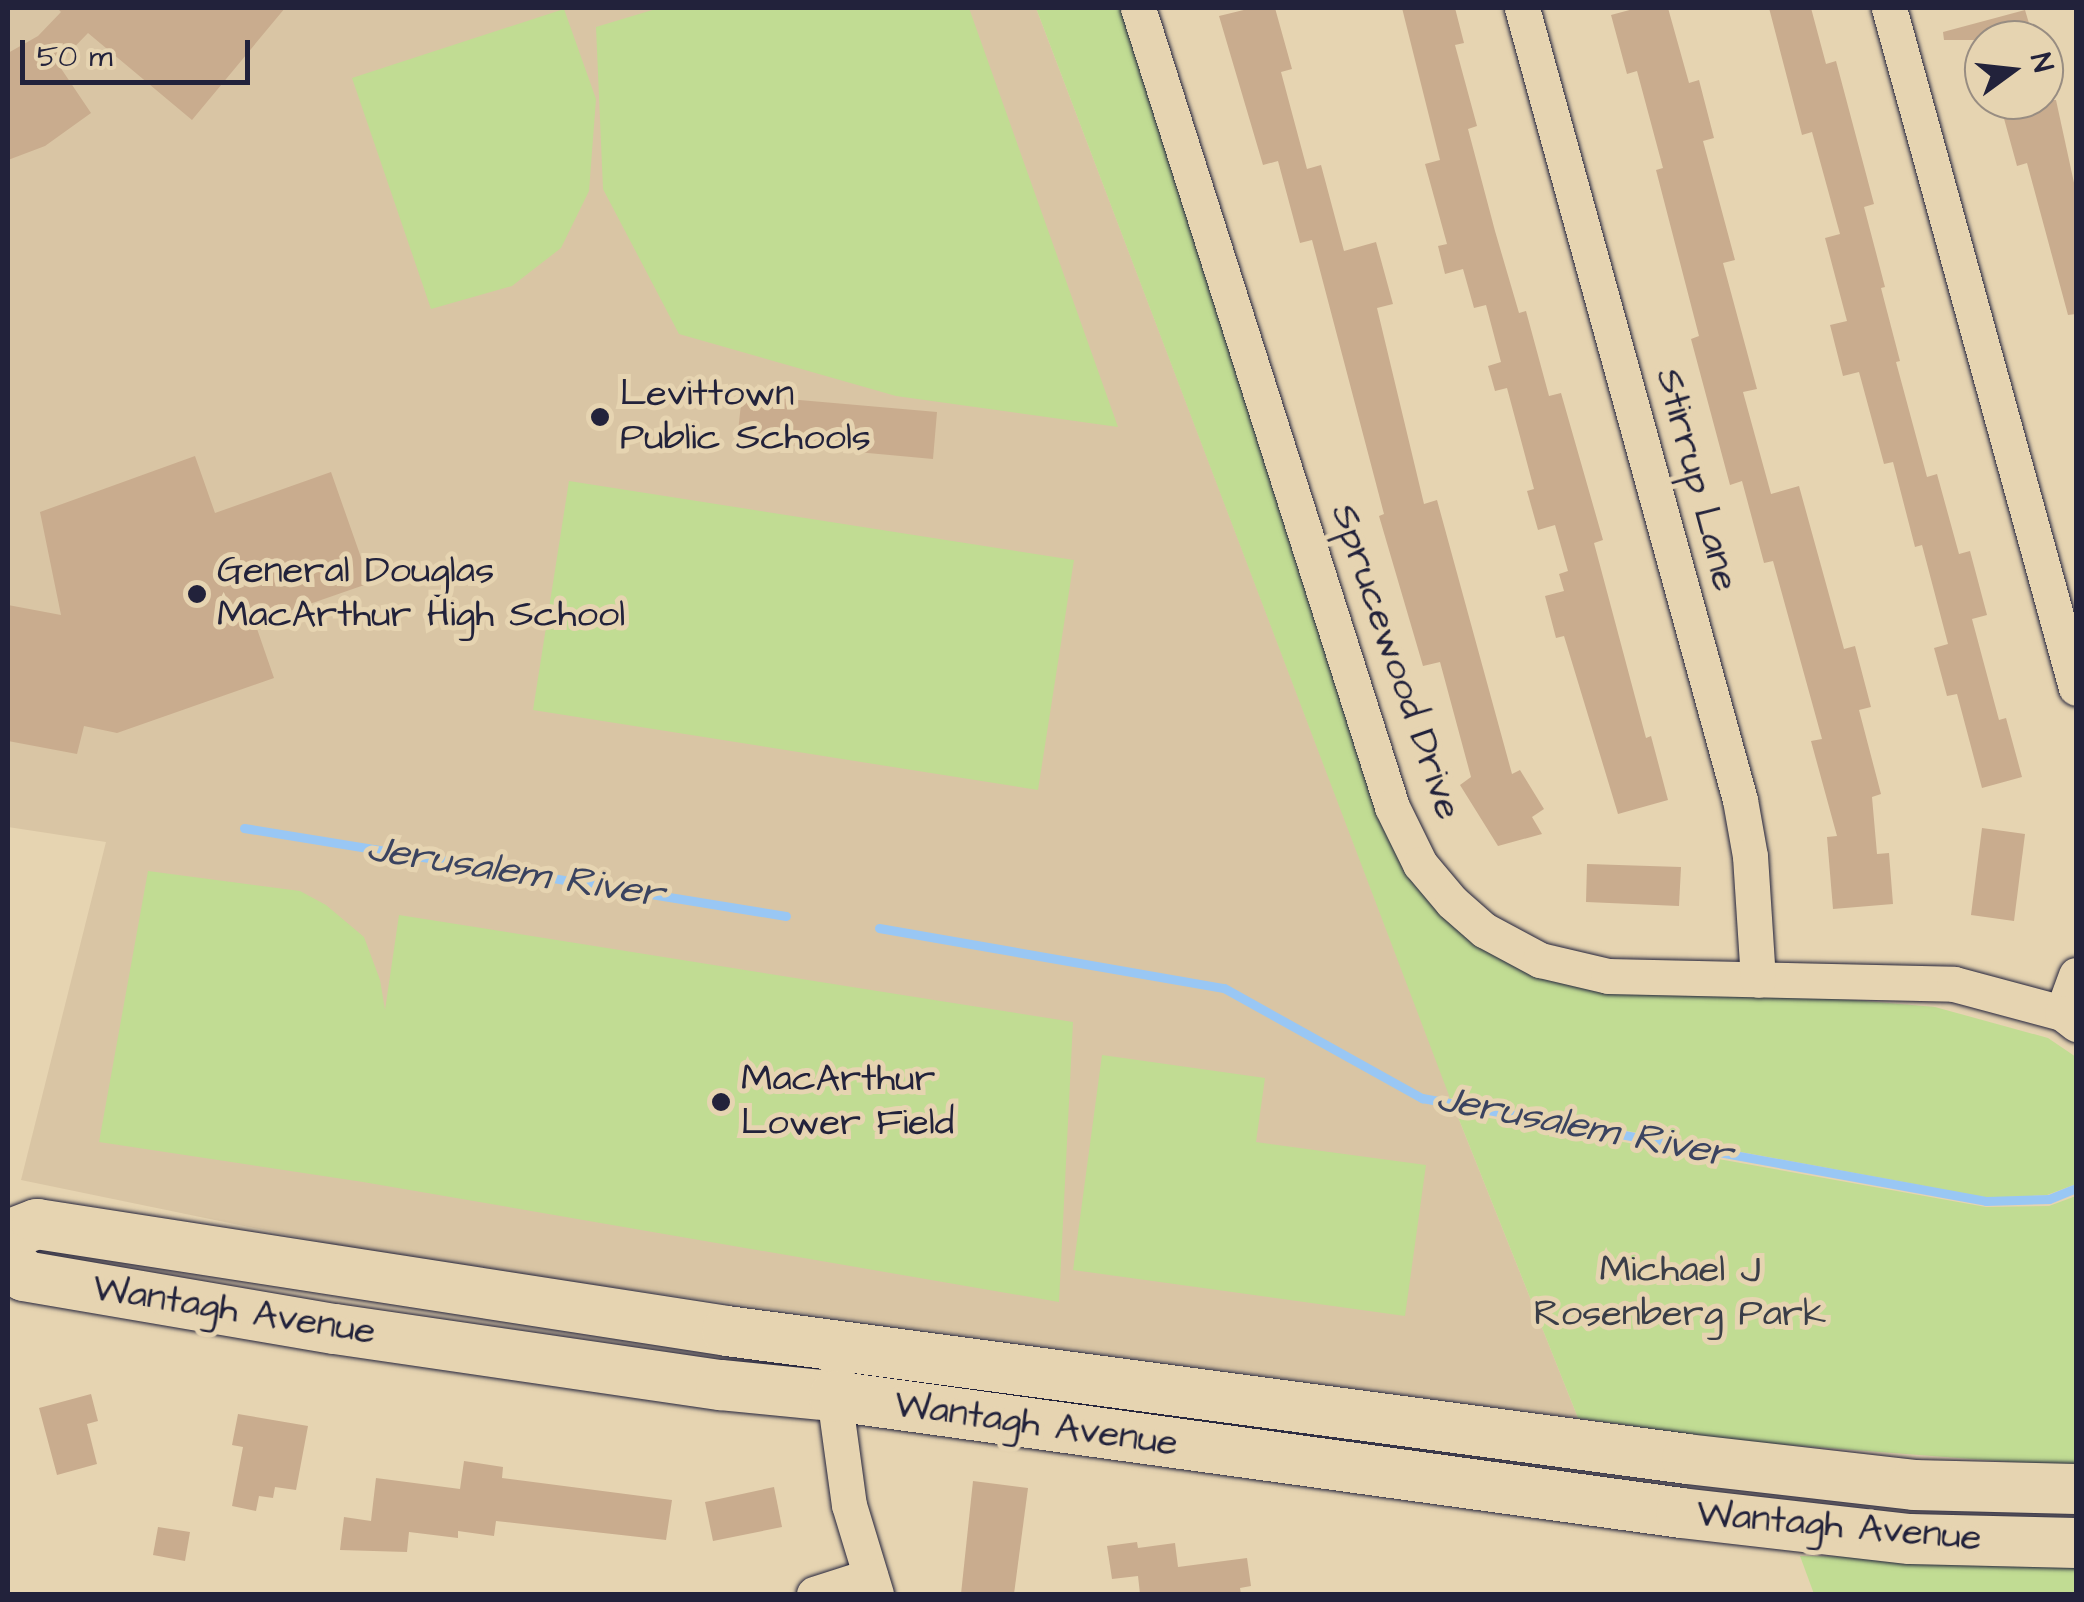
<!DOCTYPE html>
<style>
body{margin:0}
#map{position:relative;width:2084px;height:1602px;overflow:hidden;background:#e6d4b1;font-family:"Architects Daughter",sans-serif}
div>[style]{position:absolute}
.built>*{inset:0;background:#d9c5a4}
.green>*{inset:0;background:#c1dc93}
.stream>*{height:9px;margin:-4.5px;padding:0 4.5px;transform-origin:4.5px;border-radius:4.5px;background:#99c7f4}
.building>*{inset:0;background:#c9ac8e}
.roads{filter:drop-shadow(0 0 2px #22223b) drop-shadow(0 0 2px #22223b)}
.minor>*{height:35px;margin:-17.5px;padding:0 17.5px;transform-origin:17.5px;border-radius:17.5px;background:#e6d4b1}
.secondary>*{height:50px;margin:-25px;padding:0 25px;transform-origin:25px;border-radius:25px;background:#e6d4b1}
.dots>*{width:28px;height:28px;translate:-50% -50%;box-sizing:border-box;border:5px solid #e6d4b1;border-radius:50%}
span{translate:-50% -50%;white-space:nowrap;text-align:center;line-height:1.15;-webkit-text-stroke:10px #e6d4b1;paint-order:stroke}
.poi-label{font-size:38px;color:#22223b}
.left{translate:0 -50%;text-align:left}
.street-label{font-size:38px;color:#22223b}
.park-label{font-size:38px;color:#3a3e48}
.water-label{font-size:40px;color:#3a4360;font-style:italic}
.frame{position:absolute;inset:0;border:10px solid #22223b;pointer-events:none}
.north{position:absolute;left:1964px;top:20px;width:100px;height:100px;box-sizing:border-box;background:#e6d4b1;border:2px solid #988d82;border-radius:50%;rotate:75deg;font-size:28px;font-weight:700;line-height:40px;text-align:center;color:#22223b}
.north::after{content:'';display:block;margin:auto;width:35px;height:45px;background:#22223b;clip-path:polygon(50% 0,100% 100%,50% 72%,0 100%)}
.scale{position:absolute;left:20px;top:40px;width:230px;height:45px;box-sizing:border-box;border:5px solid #22223b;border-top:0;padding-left:12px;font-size:30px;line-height:35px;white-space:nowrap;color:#22223b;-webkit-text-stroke:8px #e6d4b1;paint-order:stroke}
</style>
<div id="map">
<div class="built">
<i style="clip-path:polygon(8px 8px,1036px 8px,1456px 1112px,1578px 1418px,404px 1259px,21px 1180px,106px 842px,8px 827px)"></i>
</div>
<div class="green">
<i style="clip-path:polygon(659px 8px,969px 8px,1118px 427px,896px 396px,679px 334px,603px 189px,596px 27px)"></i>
<i style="clip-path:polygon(1036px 8px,1134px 8px,1390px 812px,1446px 903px,1608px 979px,1935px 1007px,2048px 1038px,2076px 1057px,2076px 1184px,2047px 1195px,1989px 1198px,1450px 1098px)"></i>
<i style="clip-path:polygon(564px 9px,596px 99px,589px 191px,561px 248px,512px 286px,431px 309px,352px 78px)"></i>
<i style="clip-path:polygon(569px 481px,1074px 560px,1038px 790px,533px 710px)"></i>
<i style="clip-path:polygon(148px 871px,300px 891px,326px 905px,364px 937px,380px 980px,385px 1010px,399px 915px,1073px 1022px,1059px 1302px,363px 1182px,99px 1142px)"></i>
<i style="clip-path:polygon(1102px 1055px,1265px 1078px,1256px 1142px,1426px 1165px,1405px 1316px,1073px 1270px)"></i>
<i style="clip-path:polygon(1456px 1112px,1986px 1207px,2049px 1206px,2076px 1196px,2076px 1467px,1735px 1441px,1578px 1418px)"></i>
<i style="clip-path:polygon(1800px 1556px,2076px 1559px,2076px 1594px,1814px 1594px)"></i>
</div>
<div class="stream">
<i style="left:244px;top:828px;width:549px;rotate:9.22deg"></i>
<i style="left:879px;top:928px;width:350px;rotate:9.9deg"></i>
<i style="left:1224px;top:988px;width:227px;rotate:29.1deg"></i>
<i style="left:1422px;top:1098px;width:573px;rotate:10.35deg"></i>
<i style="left:1986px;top:1201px;width:63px;rotate:-1.8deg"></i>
<i style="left:2049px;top:1199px;width:29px;rotate:-22deg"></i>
</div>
<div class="building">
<i style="clip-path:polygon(57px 8px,285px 8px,192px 120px,88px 33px,58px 64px,91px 113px,45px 146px,8px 160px,8px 53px,38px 36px,61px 12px)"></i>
<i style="clip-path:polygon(1252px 8px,1275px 8px,1292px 69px,1281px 72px,1307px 169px,1321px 165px,1344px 251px,1376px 242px,1393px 304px,1377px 308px,1424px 504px,1437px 500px,1512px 774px,1520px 770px,1544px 809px,1532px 817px,1542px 834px,1498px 846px,1460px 785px,1471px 777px,1440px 662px,1423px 666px,1379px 516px,1384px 514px,1312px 240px,1300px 243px,1278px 161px,1263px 165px,1219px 16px)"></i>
<i style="clip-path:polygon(1402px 8px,1455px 8px,1464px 43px,1455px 45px,1477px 126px,1468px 129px,1495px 231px,1519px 313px,1526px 311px,1549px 396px,1561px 393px,1603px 540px,1594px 543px,1646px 738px,1651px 736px,1668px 800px,1618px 814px,1564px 636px,1556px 638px,1545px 596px,1564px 591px,1559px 574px,1568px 571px,1555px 525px,1538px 530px,1527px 491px,1534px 489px,1507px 388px,1495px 391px,1488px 366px,1501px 362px,1486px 305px,1474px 308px,1463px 269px,1445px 274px,1438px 246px,1447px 244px,1425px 164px,1440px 160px)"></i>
<i style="clip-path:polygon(1637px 8px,1668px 8px,1689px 83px,1699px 80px,1714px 138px,1703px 141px,1735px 260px,1723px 263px,1757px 389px,1743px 392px,1771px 494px,1799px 486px,1844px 649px,1855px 646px,1871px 707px,1859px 710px,1881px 794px,1872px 797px,1877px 854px,1889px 853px,1893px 904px,1833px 909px,1827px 837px,1837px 836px,1811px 741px,1822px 739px,1773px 561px,1764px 563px,1742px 481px,1730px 485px,1691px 339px,1699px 336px,1656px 170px,1663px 168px,1637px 71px,1627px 74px,1611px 15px)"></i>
<i style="clip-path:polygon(1769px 8px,1811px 8px,1826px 64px,1836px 61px,1874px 204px,1864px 207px,1885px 287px,1881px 288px,1900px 361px,1896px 362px,1927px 477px,1937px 474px,1959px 554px,1970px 551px,1987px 615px,1972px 619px,1999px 720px,2006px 718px,2022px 777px,1982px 788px,1957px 694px,1947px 696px,1934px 648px,1948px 644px,1922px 545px,1915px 547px,1893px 462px,1884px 464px,1859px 372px,1843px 376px,1830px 325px,1847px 321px,1825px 238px,1840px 234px,1812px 132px,1802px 135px)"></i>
<i style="clip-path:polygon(2025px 10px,2034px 40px,1944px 40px,1943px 32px)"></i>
<i style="clip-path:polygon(2016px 100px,2056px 100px,2076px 192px,2076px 314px,2068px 315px,2027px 163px,2017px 166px,2000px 104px)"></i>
<i style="clip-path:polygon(742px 395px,937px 412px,933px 459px,737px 441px)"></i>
<i style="clip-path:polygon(195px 456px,215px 513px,331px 472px,370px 583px,255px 623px,274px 678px,117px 733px,84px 726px,77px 754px,8px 741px,8px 605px,61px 615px,40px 512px)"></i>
<i style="clip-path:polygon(1982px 828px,2025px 834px,2014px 921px,1971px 915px)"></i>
<i style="clip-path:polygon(1587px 864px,1681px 867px,1679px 906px,1586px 902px)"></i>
<i style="clip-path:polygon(91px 1394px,98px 1421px,87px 1424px,97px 1464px,57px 1475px,39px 1408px)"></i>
<i style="clip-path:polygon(238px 1414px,308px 1426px,296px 1490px,275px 1487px,273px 1498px,259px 1496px,256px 1511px,232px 1506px,243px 1447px,232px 1445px)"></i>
<i style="clip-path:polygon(464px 1461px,503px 1467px,502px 1478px,672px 1500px,666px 1540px,496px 1521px,494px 1536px,458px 1531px,458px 1538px,409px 1532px,407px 1552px,340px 1550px,344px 1517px,371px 1521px,376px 1478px,460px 1489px)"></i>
<i style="clip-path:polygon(973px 1481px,1028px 1488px,1014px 1594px,961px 1594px)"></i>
<i style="clip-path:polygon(774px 1487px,782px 1527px,713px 1541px,705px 1502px)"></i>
<i style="clip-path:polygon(158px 1527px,190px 1532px,185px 1561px,153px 1555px)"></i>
<i style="clip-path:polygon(1137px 1542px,1138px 1548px,1175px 1543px,1178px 1567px,1247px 1558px,1251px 1586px,1240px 1588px,1241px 1594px,1140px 1594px,1138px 1576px,1112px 1579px,1107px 1546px)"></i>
</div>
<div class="roads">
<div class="minor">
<i style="left:1138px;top:8px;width:838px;rotate:72.36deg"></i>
<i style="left:1392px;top:807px;width:64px;rotate:63.8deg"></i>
<i style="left:1420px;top:864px;width:50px;rotate:49.9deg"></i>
<i style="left:1452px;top:902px;width:43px;rotate:41.2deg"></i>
<i style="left:1484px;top:930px;width:64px;rotate:28.2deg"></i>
<i style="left:1540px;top:960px;width:70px;rotate:13.2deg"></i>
<i style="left:1608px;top:976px;width:346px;rotate:1.3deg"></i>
<i style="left:1954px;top:984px;width:112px;rotate:15deg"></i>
<i style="left:1522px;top:8px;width:821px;rotate:74.61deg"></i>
<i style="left:1740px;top:800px;width:57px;rotate:79.9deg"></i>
<i style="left:1750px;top:856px;width:124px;rotate:86.3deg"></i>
<i style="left:1889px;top:8px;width:705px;rotate:74.62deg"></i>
<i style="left:2076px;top:975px;width:40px;rotate:110.2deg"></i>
<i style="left:2062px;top:1013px;width:18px;rotate:38deg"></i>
<i style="left:837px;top:1375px;width:21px;rotate:98deg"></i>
<i style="left:834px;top:1396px;width:110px;rotate:82.2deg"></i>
<i style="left:849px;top:1505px;width:93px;rotate:73.1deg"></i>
<i style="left:814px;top:1594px;width:59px;rotate:-17.8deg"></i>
</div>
<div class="secondary">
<i style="left:8px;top:1235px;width:31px;rotate:-21deg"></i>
<i style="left:37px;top:1224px;width:698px;rotate:8.81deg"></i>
<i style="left:727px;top:1331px;width:968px;rotate:7.59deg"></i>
<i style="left:1687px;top:1459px;width:228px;rotate:6.5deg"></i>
<i style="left:1914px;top:1485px;width:162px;rotate:1.4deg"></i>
<i style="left:8px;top:1258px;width:24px;rotate:48deg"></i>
<i style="left:24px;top:1276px;width:315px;rotate:9.7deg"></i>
<i style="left:335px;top:1329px;width:390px;rotate:8.3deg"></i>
<i style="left:721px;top:1385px;width:114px;rotate:5.6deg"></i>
<i style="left:834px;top:1396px;width:855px;rotate:7.86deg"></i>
<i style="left:1681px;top:1513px;width:230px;rotate:6.5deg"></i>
<i style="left:1910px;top:1539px;width:166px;rotate:1.4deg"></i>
</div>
</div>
<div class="dots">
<i style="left:600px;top:417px;background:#22223b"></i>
<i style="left:197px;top:594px;background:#22223b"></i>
<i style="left:721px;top:1102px;background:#22223b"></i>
</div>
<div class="poi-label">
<span class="left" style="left:620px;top:417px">Levittown<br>Public Schools</span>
<span class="left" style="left:217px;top:594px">General Douglas<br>MacArthur High School</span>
<span class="left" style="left:741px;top:1102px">MacArthur<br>Lower Field</span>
</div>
<div class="street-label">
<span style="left:1696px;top:480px;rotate:75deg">Stirrup Lane</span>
<span style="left:1395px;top:662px;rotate:71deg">Sprucewood Drive</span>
<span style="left:234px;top:1311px;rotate:9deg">Wantagh Avenue</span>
<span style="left:1036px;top:1425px;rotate:8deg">Wantagh Avenue</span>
<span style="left:1839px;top:1527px;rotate:5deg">Wantagh Avenue</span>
</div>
<div class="park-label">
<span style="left:1680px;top:1293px">Michael J<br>Rosenberg Park</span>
</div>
<div class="water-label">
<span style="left:515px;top:872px;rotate:9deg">Jerusalem River</span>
<span style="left:1584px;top:1127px;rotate:11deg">Jerusalem River</span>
</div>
<div class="frame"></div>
<div class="north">N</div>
<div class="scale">50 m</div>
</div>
